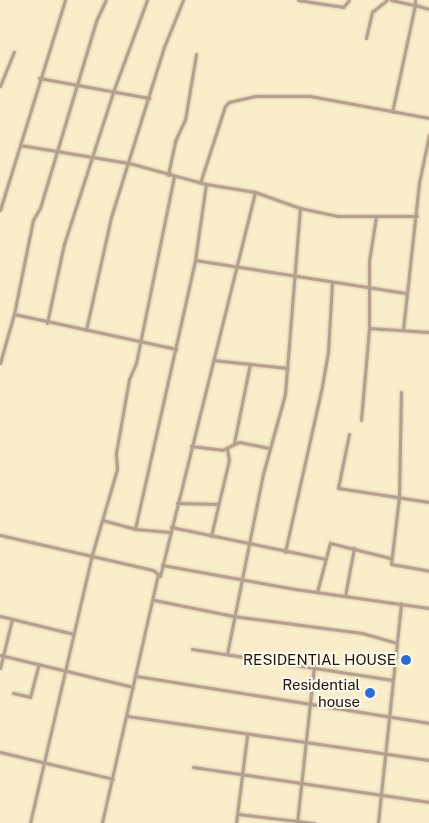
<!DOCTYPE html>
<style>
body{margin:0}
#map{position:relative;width:429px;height:823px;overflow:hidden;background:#f9edca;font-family:"Public Sans",sans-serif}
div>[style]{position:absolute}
.roads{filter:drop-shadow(0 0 1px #d5cbab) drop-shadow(0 0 1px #d5cbab)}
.minor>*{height:3px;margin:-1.5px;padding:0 1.5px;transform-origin:1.5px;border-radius:1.5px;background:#b69f8e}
.dots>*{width:14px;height:14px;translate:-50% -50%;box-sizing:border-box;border:2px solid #fffaed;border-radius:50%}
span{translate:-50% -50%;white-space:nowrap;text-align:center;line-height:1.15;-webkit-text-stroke:4px #fffaed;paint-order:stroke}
.poi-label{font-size:15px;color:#1b160a}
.right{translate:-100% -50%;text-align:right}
</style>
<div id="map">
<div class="roads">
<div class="minor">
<i style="left:298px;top:0;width:46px;rotate:8.8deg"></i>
<i style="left:343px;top:7px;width:9px;rotate:-49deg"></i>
<i style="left:391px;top:0;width:25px;rotate:12deg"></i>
<i style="left:415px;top:5px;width:109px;rotate:102.1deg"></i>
<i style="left:415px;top:0;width:5px;rotate:90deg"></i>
<i style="left:415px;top:5px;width:15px;rotate:16deg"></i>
<i style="left:366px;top:38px;width:27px;rotate:-77deg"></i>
<i style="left:372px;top:12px;width:19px;rotate:-39deg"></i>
<i style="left:39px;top:78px;width:112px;rotate:10.3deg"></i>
<i style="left:0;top:86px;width:37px;rotate:-68deg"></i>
<i style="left:20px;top:145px;width:110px;rotate:9.4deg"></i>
<i style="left:129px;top:163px;width:80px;rotate:15.3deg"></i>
<i style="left:206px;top:184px;width:50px;rotate:9.3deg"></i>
<i style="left:255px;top:192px;width:48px;rotate:19.6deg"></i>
<i style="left:300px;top:208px;width:39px;rotate:12deg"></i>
<i style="left:338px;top:216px;width:79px"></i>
<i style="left:168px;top:175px;width:35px;rotate:-78deg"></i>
<i style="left:175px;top:141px;width:23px;rotate:-65deg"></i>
<i style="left:185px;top:120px;width:67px;rotate:-80.5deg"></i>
<i style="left:200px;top:183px;width:81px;rotate:-72deg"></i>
<i style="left:225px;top:106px;width:6px;rotate:-45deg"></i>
<i style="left:229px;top:102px;width:28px;rotate:-13deg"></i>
<i style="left:256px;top:96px;width:54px"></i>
<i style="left:310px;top:96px;width:121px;rotate:10.5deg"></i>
<i style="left:0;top:210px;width:220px;rotate:-72.8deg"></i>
<i style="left:195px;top:260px;width:213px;rotate:8.9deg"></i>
<i style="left:14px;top:314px;width:166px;rotate:12.2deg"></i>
<i style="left:47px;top:323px;width:81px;rotate:-77.9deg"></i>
<i style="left:64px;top:244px;width:160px;rotate:-72.1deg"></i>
<i style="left:113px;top:92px;width:98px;rotate:-69.7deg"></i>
<i style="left:369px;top:328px;width:60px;rotate:3.8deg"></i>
<i style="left:86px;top:330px;width:116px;rotate:-77.5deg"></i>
<i style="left:111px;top:217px;width:178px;rotate:-72.7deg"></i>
<i style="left:164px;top:47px;width:51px;rotate:-68deg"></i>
<i style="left:403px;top:330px;width:148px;rotate:-83.8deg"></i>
<i style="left:419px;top:183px;width:49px;rotate:-78.2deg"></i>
<i style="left:213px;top:360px;width:75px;rotate:6.1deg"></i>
<i style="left:0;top:363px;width:51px;rotate:-74.1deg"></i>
<i style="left:14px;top:314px;width:96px;rotate:-78.6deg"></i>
<i style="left:33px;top:220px;width:14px;rotate:-60deg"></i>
<i style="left:40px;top:208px;width:195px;rotate:-73.3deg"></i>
<i style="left:96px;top:21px;width:23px;rotate:-65deg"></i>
<i style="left:401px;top:392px;width:105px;rotate:91.1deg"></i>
<i style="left:399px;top:497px;width:67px;rotate:96.8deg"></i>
<i style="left:391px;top:564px;width:39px;rotate:10deg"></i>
<i style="left:361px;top:420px;width:92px;rotate:-85deg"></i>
<i style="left:369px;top:328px;width:67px;rotate:-90deg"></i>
<i style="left:369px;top:261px;width:45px;rotate:-81deg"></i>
<i style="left:349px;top:434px;width:55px;rotate:101.5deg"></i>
<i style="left:338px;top:488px;width:92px;rotate:8.7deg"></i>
<i style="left:234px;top:443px;width:81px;rotate:-78.6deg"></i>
<i style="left:191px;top:446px;width:31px;rotate:7deg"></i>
<i style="left:222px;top:450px;width:19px;rotate:-25deg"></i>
<i style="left:239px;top:442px;width:31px;rotate:11deg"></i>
<i style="left:177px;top:503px;width:41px;rotate:1.4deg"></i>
<i style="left:102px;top:520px;width:34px;rotate:15deg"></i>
<i style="left:135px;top:529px;width:35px;rotate:5deg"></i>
<i style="left:171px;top:527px;width:157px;rotate:11.7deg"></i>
<i style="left:135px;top:529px;width:276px;rotate:-77.4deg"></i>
<i style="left:195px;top:260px;width:77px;rotate:-81.8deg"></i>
<i style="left:0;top:535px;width:157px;rotate:12.9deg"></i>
<i style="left:153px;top:570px;width:6px;rotate:39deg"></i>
<i style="left:158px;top:574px;width:255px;rotate:102.7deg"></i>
<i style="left:211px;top:536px;width:78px;rotate:-76.7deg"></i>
<i style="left:229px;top:460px;width:11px;rotate:-100deg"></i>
<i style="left:285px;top:552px;width:170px;rotate:-77.4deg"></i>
<i style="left:322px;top:386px;width:35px;rotate:-80deg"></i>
<i style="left:328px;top:352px;width:69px;rotate:-86.7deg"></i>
<i style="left:162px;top:565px;width:135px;rotate:10.2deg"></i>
<i style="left:295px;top:589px;width:135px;rotate:8.1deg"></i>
<i style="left:160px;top:576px;width:396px;rotate:-76.1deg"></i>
<i style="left:317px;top:592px;width:51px;rotate:-75.1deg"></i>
<i style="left:330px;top:543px;width:62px;rotate:14deg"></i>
<i style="left:345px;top:596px;width:49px;rotate:-79.4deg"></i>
<i style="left:154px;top:600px;width:81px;rotate:11.4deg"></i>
<i style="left:233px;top:616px;width:130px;rotate:7.5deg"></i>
<i style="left:362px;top:633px;width:36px;rotate:16deg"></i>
<i style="left:0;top:616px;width:76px;rotate:13.7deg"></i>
<i style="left:192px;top:649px;width:203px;rotate:8.8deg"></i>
<i style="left:227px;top:654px;width:184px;rotate:-78.7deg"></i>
<i style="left:263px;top:474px;width:83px;rotate:-74.6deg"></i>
<i style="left:285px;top:394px;width:187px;rotate:-85.4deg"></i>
<i style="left:0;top:655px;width:137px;rotate:13.5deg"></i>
<i style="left:0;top:668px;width:50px;rotate:-76.2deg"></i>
<i style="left:136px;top:676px;width:297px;rotate:9.1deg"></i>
<i style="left:13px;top:693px;width:17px;rotate:13deg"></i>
<i style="left:30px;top:697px;width:34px;rotate:-75deg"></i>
<i style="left:127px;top:716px;width:305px;rotate:8.3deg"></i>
<i style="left:0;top:752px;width:116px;rotate:13.4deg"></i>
<i style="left:193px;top:767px;width:239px;rotate:8.4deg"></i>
<i style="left:238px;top:814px;width:77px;rotate:6.8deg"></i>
<i style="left:30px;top:823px;width:272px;rotate:-77deg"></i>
<i style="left:91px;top:558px;width:93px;rotate:-73.7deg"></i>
<i style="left:117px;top:469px;width:16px;rotate:-94deg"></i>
<i style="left:116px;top:453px;width:75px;rotate:-80deg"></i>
<i style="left:129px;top:379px;width:17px;rotate:-66deg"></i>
<i style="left:136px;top:363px;width:190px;rotate:-78.5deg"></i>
<i style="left:236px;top:823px;width:88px;rotate:-82.8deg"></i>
<i style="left:297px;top:823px;width:158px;rotate:-83.8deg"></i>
<i style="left:378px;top:823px;width:221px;rotate:-84deg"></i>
</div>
</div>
<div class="dots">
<i style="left:406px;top:660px;background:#296cd8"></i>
<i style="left:370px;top:693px;background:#296cd8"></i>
</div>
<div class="poi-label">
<span class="right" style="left:396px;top:660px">RESIDENTIAL HOUSE</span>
<span class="right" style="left:360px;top:693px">Residential<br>house</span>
</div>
</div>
